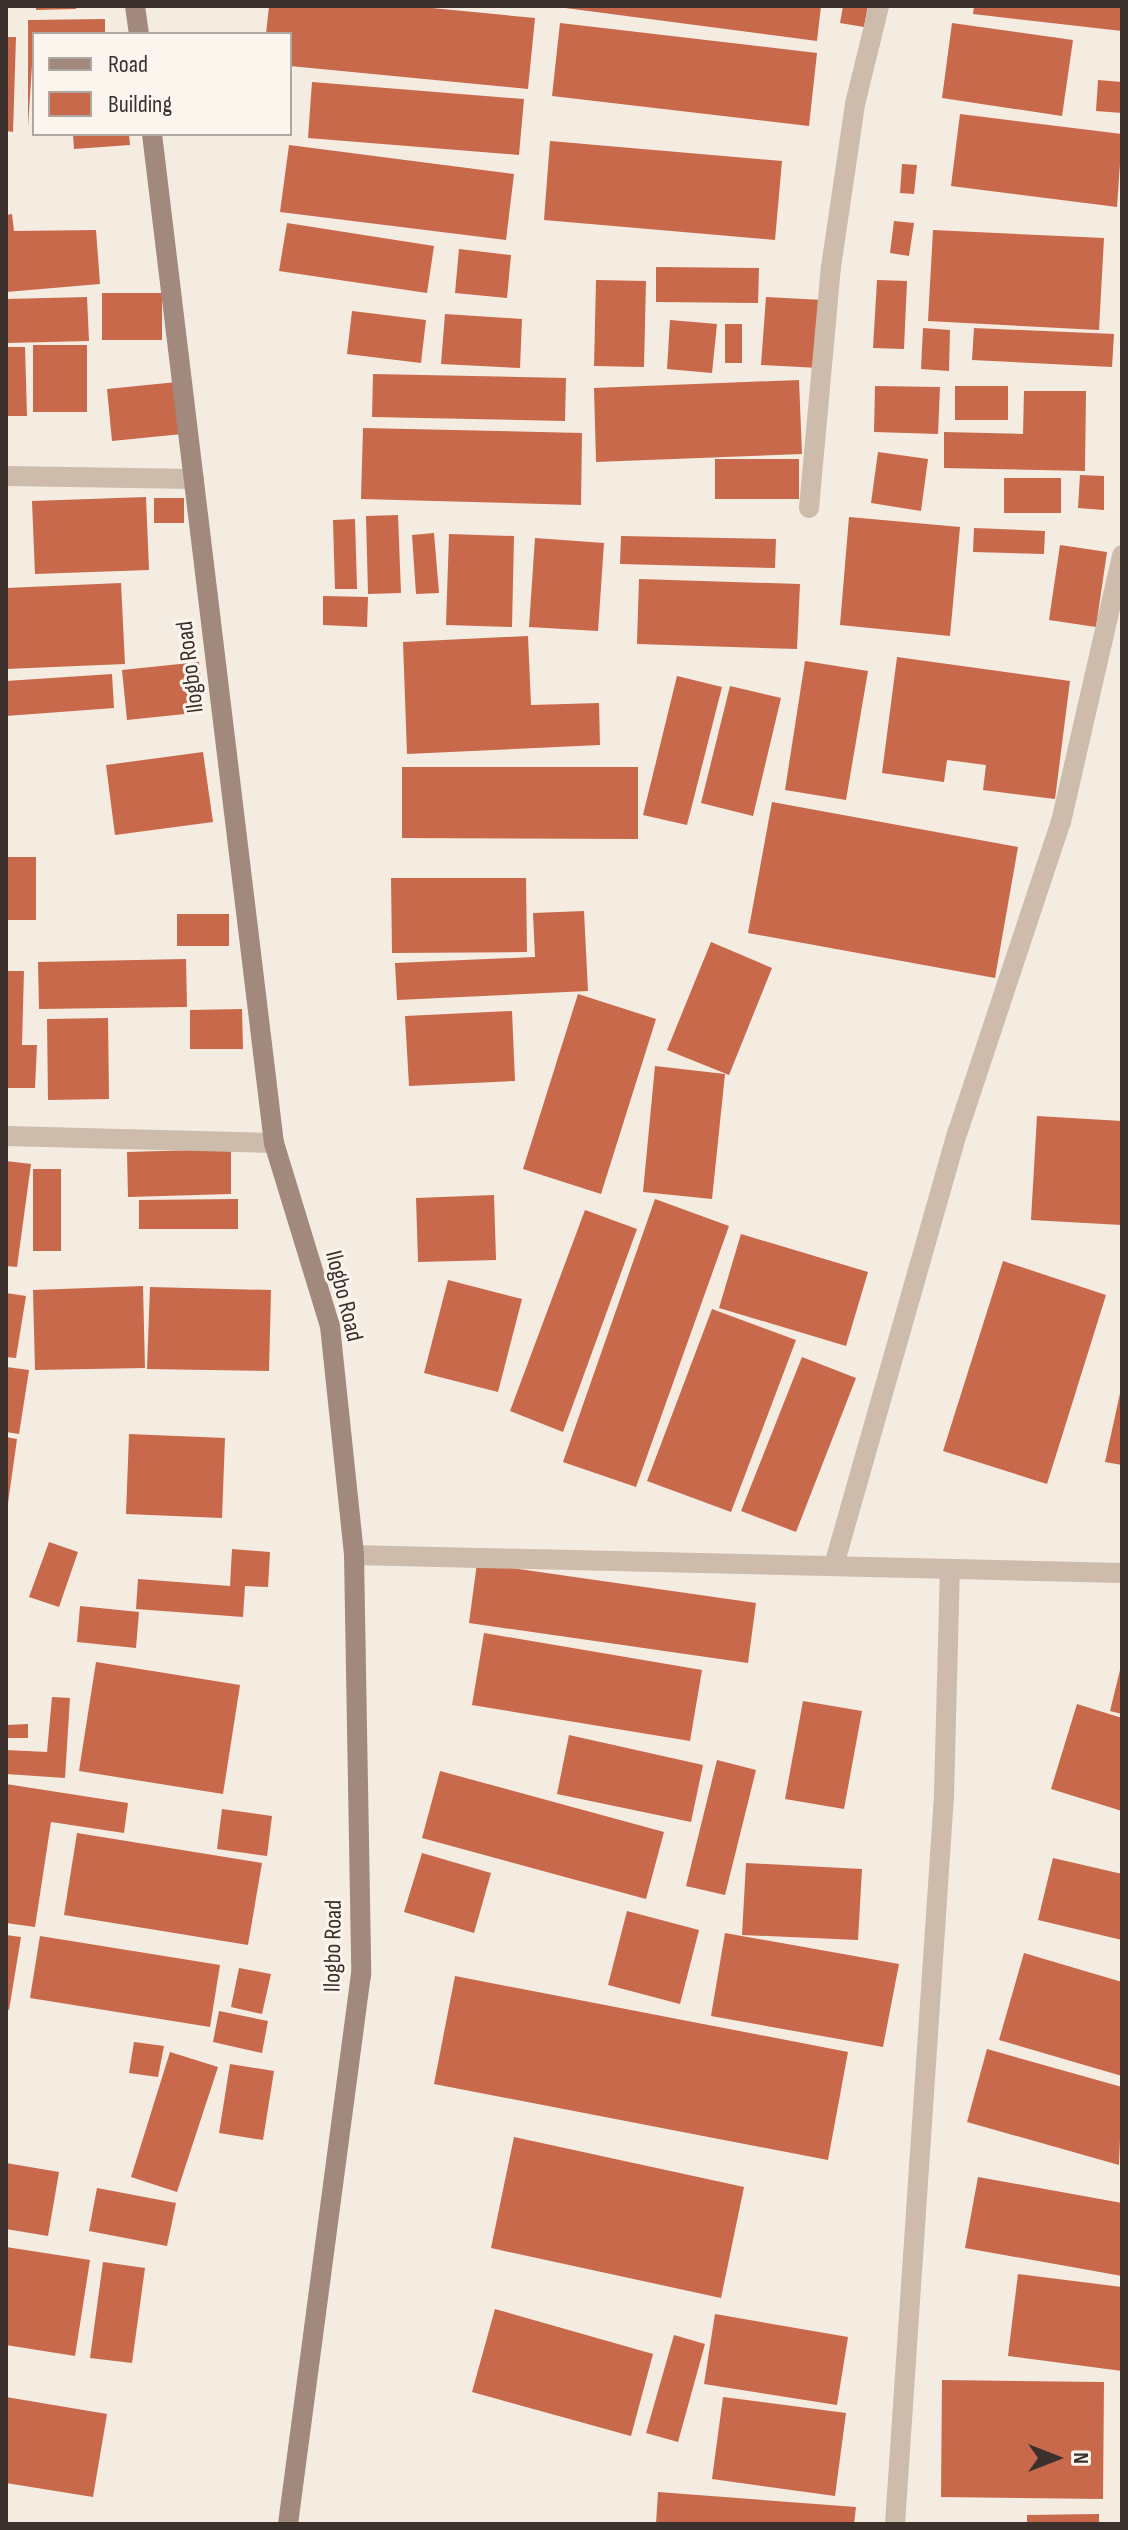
<!DOCTYPE html>
<style>
body{margin:0}
#map{position:relative;width:1128px;height:2530px;overflow:hidden;background:#f4ebe1;font-family:"Sofia Sans Condensed",sans-serif}
div>[style]{position:absolute}
.building>*{inset:0;background:#c8694b}
.minor>*{height:20px;margin:-10px;padding:0 10px;transform-origin:10px;border-radius:10px;background:#cdbbac}
.secondary>*{height:20px;margin:-10px;padding:0 10px;transform-origin:10px;border-radius:10px;background:#a18a7d}
span{translate:-50% -50%;white-space:nowrap;text-align:center;line-height:1.15;-webkit-text-stroke:6px #fbf5ee;paint-order:stroke}
.street-label{font-size:24px;color:#3b302b}
.frame{position:absolute;inset:0;border:8px solid #3b302b;pointer-events:none}
.legend{position:absolute;left:32px;top:32px;width:260px;height:104px;box-sizing:border-box;background:#fbf5ee;border:2px solid #aea6a0;margin:0;padding:10px 14px;list-style:none;font-size:24px;color:#3b302b}
.legend li{display:flex;align-items:center;gap:16px;height:40px}
.legend b{width:40px;border:2px solid #aea6a0}
.north{position:absolute;left:1016px;top:2418px;width:80px;height:80px;-webkit-text-stroke:6px #fbf5ee;paint-order:stroke;rotate:90deg;font-size:22px;font-weight:700;line-height:32px;text-align:center;color:#3b302b}
.north::after{content:'';display:block;margin:auto;width:28px;height:36px;background:#3b302b;clip-path:polygon(50% 0,100% 100%,50% 72%,0 100%)}
</style>
<div id="map">
<div class="building">
<i style="clip-path:polygon(36px 6px,76px 6px,76px 9px,36px 10px)"></i>
<i style="clip-path:polygon(269px 6px,411px 6px,535px 18px,528px 89px,290px 66px,290px 34px,266px 34px)"></i>
<i style="clip-path:polygon(550px 6px,821px 6px,817px 41px)"></i>
<i style="clip-path:polygon(843px 6px,868px 6px,864px 27px,840px 23px)"></i>
<i style="clip-path:polygon(974px 6px,1122px 6px,1122px 31px,973px 14px)"></i>
<i style="clip-path:polygon(105px 19px,105px 34px,34px 34px,28px 127px,28px 20px)"></i>
<i style="clip-path:polygon(560px 23px,817px 53px,809px 126px,552px 96px)"></i>
<i style="clip-path:polygon(952px 23px,1073px 40px,1062px 116px,942px 98px)"></i>
<i style="clip-path:polygon(6px 37px,16px 37px,13px 132px,6px 131px)"></i>
<i style="clip-path:polygon(1098px 80px,1122px 82px,1122px 113px,1096px 111px)"></i>
<i style="clip-path:polygon(312px 82px,524px 99px,519px 155px,308px 138px)"></i>
<i style="clip-path:polygon(960px 114px,1122px 134px,1117px 207px,951px 186px)"></i>
<i style="clip-path:polygon(73px 134px,129px 134px,130px 145px,74px 149px)"></i>
<i style="clip-path:polygon(550px 141px,782px 161px,775px 240px,544px 220px)"></i>
<i style="clip-path:polygon(289px 145px,514px 174px,506px 240px,280px 212px)"></i>
<i style="clip-path:polygon(902px 164px,917px 165px,914px 194px,900px 193px)"></i>
<i style="clip-path:polygon(12px 214px,14px 231px,96px 230px,100px 284px,6px 292px,6px 215px)"></i>
<i style="clip-path:polygon(894px 221px,914px 223px,909px 256px,890px 253px)"></i>
<i style="clip-path:polygon(287px 223px,434px 246px,427px 293px,279px 271px)"></i>
<i style="clip-path:polygon(933px 230px,1104px 238px,1099px 330px,928px 321px)"></i>
<i style="clip-path:polygon(459px 249px,511px 255px,507px 298px,455px 293px)"></i>
<i style="clip-path:polygon(656px 267px,759px 268px,758px 303px,656px 302px)"></i>
<i style="clip-path:polygon(596px 280px,646px 281px,644px 367px,594px 366px)"></i>
<i style="clip-path:polygon(877px 280px,907px 281px,904px 349px,873px 348px)"></i>
<i style="clip-path:polygon(102px 293px,162px 293px,162px 340px,102px 340px)"></i>
<i style="clip-path:polygon(87px 297px,89px 341px,6px 343px,6px 299px)"></i>
<i style="clip-path:polygon(766px 297px,823px 300px,819px 368px,761px 365px)"></i>
<i style="clip-path:polygon(352px 311px,426px 320px,421px 363px,347px 354px)"></i>
<i style="clip-path:polygon(445px 314px,522px 319px,520px 368px,441px 364px)"></i>
<i style="clip-path:polygon(670px 320px,717px 324px,712px 373px,667px 369px)"></i>
<i style="clip-path:polygon(725px 324px,742px 324px,742px 363px,725px 363px)"></i>
<i style="clip-path:polygon(923px 328px,950px 330px,949px 371px,921px 369px)"></i>
<i style="clip-path:polygon(974px 328px,1114px 334px,1112px 367px,972px 360px)"></i>
<i style="clip-path:polygon(33px 345px,87px 345px,87px 412px,33px 412px)"></i>
<i style="clip-path:polygon(6px 347px,25px 347px,27px 416px,6px 416px)"></i>
<i style="clip-path:polygon(373px 374px,566px 378px,565px 421px,372px 417px)"></i>
<i style="clip-path:polygon(799px 380px,802px 454px,596px 462px,594px 388px)"></i>
<i style="clip-path:polygon(177px 382px,182px 434px,112px 441px,107px 389px)"></i>
<i style="clip-path:polygon(875px 386px,940px 387px,938px 434px,874px 432px)"></i>
<i style="clip-path:polygon(955px 386px,1008px 386px,1008px 420px,955px 420px)"></i>
<i style="clip-path:polygon(1024px 391px,1086px 391px,1085px 471px,944px 468px,944px 432px,1023px 434px)"></i>
<i style="clip-path:polygon(363px 428px,582px 433px,581px 505px,361px 499px)"></i>
<i style="clip-path:polygon(878px 452px,928px 459px,921px 511px,871px 503px)"></i>
<i style="clip-path:polygon(715px 459px,799px 459px,799px 499px,715px 499px)"></i>
<i style="clip-path:polygon(1080px 475px,1104px 476px,1104px 510px,1078px 508px)"></i>
<i style="clip-path:polygon(1004px 478px,1061px 478px,1061px 513px,1004px 513px)"></i>
<i style="clip-path:polygon(146px 497px,149px 570px,35px 574px,32px 501px)"></i>
<i style="clip-path:polygon(154px 498px,184px 498px,184px 523px,154px 523px)"></i>
<i style="clip-path:polygon(398px 515px,401px 593px,368px 594px,366px 516px)"></i>
<i style="clip-path:polygon(849px 517px,960px 527px,950px 636px,840px 625px)"></i>
<i style="clip-path:polygon(355px 519px,357px 589px,335px 589px,333px 520px)"></i>
<i style="clip-path:polygon(974px 528px,1045px 531px,1044px 554px,973px 552px)"></i>
<i style="clip-path:polygon(434px 533px,439px 593px,416px 594px,412px 535px)"></i>
<i style="clip-path:polygon(449px 534px,514px 536px,512px 627px,446px 625px)"></i>
<i style="clip-path:polygon(621px 536px,776px 539px,775px 568px,620px 564px)"></i>
<i style="clip-path:polygon(535px 538px,604px 543px,598px 631px,529px 627px)"></i>
<i style="clip-path:polygon(1060px 545px,1107px 552px,1096px 627px,1049px 620px)"></i>
<i style="clip-path:polygon(639px 579px,800px 584px,797px 649px,637px 644px)"></i>
<i style="clip-path:polygon(121px 583px,125px 664px,6px 669px,6px 588px)"></i>
<i style="clip-path:polygon(323px 596px,368px 597px,367px 627px,323px 625px)"></i>
<i style="clip-path:polygon(528px 636px,531px 705px,599px 703px,600px 745px,407px 754px,403px 642px)"></i>
<i style="clip-path:polygon(897px 657px,1070px 681px,1055px 799px,983px 790px,986px 765px,947px 760px,944px 782px,882px 773px)"></i>
<i style="clip-path:polygon(805px 661px,868px 671px,846px 800px,785px 790px)"></i>
<i style="clip-path:polygon(199px 662px,204px 712px,127px 720px,122px 670px)"></i>
<i style="clip-path:polygon(112px 674px,114px 708px,6px 716px,6px 681px)"></i>
<i style="clip-path:polygon(677px 676px,722px 687px,687px 825px,643px 815px)"></i>
<i style="clip-path:polygon(730px 686px,781px 698px,753px 816px,701px 803px)"></i>
<i style="clip-path:polygon(203px 752px,213px 822px,115px 835px,106px 765px)"></i>
<i style="clip-path:polygon(402px 767px,638px 767px,638px 839px,402px 838px)"></i>
<i style="clip-path:polygon(772px 802px,1018px 847px,995px 978px,748px 933px)"></i>
<i style="clip-path:polygon(6px 857px,36px 857px,36px 920px,6px 920px)"></i>
<i style="clip-path:polygon(391px 878px,526px 878px,527px 952px,392px 953px)"></i>
<i style="clip-path:polygon(584px 911px,588px 991px,397px 1000px,395px 963px,535px 957px,533px 913px)"></i>
<i style="clip-path:polygon(177px 914px,229px 914px,229px 946px,177px 946px)"></i>
<i style="clip-path:polygon(711px 942px,772px 968px,729px 1075px,667px 1050px)"></i>
<i style="clip-path:polygon(186px 959px,187px 1007px,39px 1009px,38px 962px)"></i>
<i style="clip-path:polygon(6px 971px,24px 971px,22px 1045px,37px 1045px,35px 1088px,6px 1088px)"></i>
<i style="clip-path:polygon(578px 994px,656px 1019px,601px 1194px,523px 1169px)"></i>
<i style="clip-path:polygon(242px 1009px,243px 1049px,190px 1049px,190px 1010px)"></i>
<i style="clip-path:polygon(512px 1011px,515px 1081px,409px 1086px,405px 1016px)"></i>
<i style="clip-path:polygon(108px 1018px,109px 1099px,48px 1100px,47px 1019px)"></i>
<i style="clip-path:polygon(655px 1066px,725px 1074px,712px 1199px,643px 1192px)"></i>
<i style="clip-path:polygon(1037px 1116px,1122px 1121px,1122px 1225px,1031px 1220px)"></i>
<i style="clip-path:polygon(231px 1149px,231px 1194px,128px 1197px,127px 1152px)"></i>
<i style="clip-path:polygon(6px 1161px,31px 1164px,17px 1267px,6px 1266px)"></i>
<i style="clip-path:polygon(33px 1169px,61px 1169px,61px 1251px,33px 1251px)"></i>
<i style="clip-path:polygon(494px 1195px,496px 1260px,418px 1262px,416px 1198px)"></i>
<i style="clip-path:polygon(238px 1199px,238px 1229px,139px 1229px,139px 1200px)"></i>
<i style="clip-path:polygon(655px 1199px,729px 1226px,636px 1487px,563px 1462px)"></i>
<i style="clip-path:polygon(585px 1210px,637px 1229px,563px 1432px,510px 1411px)"></i>
<i style="clip-path:polygon(741px 1234px,868px 1272px,846px 1346px,719px 1308px)"></i>
<i style="clip-path:polygon(1003px 1261px,1106px 1295px,1047px 1484px,943px 1451px)"></i>
<i style="clip-path:polygon(448px 1280px,522px 1299px,498px 1392px,424px 1373px)"></i>
<i style="clip-path:polygon(143px 1286px,145px 1368px,35px 1370px,33px 1290px)"></i>
<i style="clip-path:polygon(150px 1287px,271px 1290px,269px 1371px,147px 1369px)"></i>
<i style="clip-path:polygon(6px 1293px,26px 1296px,16px 1358px,6px 1357px)"></i>
<i style="clip-path:polygon(712px 1309px,796px 1340px,731px 1512px,647px 1481px)"></i>
<i style="clip-path:polygon(802px 1357px,856px 1378px,796px 1532px,741px 1511px)"></i>
<i style="clip-path:polygon(6px 1367px,29px 1370px,19px 1434px,6px 1432px)"></i>
<i style="clip-path:polygon(1121px 1389px,1122px 1389px,1122px 1465px,1105px 1462px)"></i>
<i style="clip-path:polygon(129px 1434px,225px 1438px,222px 1518px,126px 1514px)"></i>
<i style="clip-path:polygon(6px 1437px,17px 1439px,8px 1503px,6px 1503px)"></i>
<i style="clip-path:polygon(49px 1542px,78px 1552px,59px 1607px,29px 1597px)"></i>
<i style="clip-path:polygon(232px 1549px,270px 1552px,268px 1587px,245px 1586px,243px 1617px,136px 1609px,138px 1579px,230px 1586px)"></i>
<i style="clip-path:polygon(477px 1563px,756px 1603px,748px 1663px,469px 1623px)"></i>
<i style="clip-path:polygon(80px 1606px,139px 1612px,136px 1648px,77px 1642px)"></i>
<i style="clip-path:polygon(484px 1633px,702px 1670px,690px 1741px,472px 1705px)"></i>
<i style="clip-path:polygon(96px 1662px,240px 1685px,223px 1794px,79px 1771px)"></i>
<i style="clip-path:polygon(1122px 1662px,1122px 1714px,1110px 1711px)"></i>
<i style="clip-path:polygon(52px 1697px,70px 1698px,65px 1778px,6px 1774px,6px 1750px,47px 1752px)"></i>
<i style="clip-path:polygon(803px 1701px,862px 1711px,844px 1809px,785px 1799px)"></i>
<i style="clip-path:polygon(1077px 1704px,1122px 1718px,1122px 1811px,1051px 1789px)"></i>
<i style="clip-path:polygon(28px 1724px,28px 1738px,6px 1738px,6px 1725px)"></i>
<i style="clip-path:polygon(569px 1735px,703px 1765px,691px 1822px,557px 1794px)"></i>
<i style="clip-path:polygon(717px 1760px,756px 1770px,725px 1895px,686px 1886px)"></i>
<i style="clip-path:polygon(440px 1771px,664px 1832px,646px 1899px,422px 1838px)"></i>
<i style="clip-path:polygon(6px 1784px,128px 1803px,124px 1833px,51px 1822px,35px 1927px,6px 1923px)"></i>
<i style="clip-path:polygon(222px 1809px,272px 1816px,267px 1856px,217px 1849px)"></i>
<i style="clip-path:polygon(77px 1833px,262px 1863px,248px 1945px,64px 1915px)"></i>
<i style="clip-path:polygon(422px 1853px,491px 1873px,474px 1933px,404px 1912px)"></i>
<i style="clip-path:polygon(1053px 1858px,1122px 1874px,1122px 1940px,1038px 1920px)"></i>
<i style="clip-path:polygon(746px 1863px,862px 1869px,858px 1940px,742px 1935px)"></i>
<i style="clip-path:polygon(627px 1911px,699px 1930px,680px 2004px,608px 1985px)"></i>
<i style="clip-path:polygon(725px 1933px,899px 1964px,883px 2047px,711px 2016px)"></i>
<i style="clip-path:polygon(6px 1935px,21px 1937px,9px 2010px,6px 2009px)"></i>
<i style="clip-path:polygon(40px 1936px,220px 1965px,210px 2027px,30px 1998px)"></i>
<i style="clip-path:polygon(1024px 1953px,1122px 1982px,1122px 2076px,999px 2040px)"></i>
<i style="clip-path:polygon(239px 1968px,271px 1974px,262px 2014px,231px 2007px)"></i>
<i style="clip-path:polygon(455px 1976px,848px 2052px,828px 2160px,434px 2084px)"></i>
<i style="clip-path:polygon(219px 2011px,268px 2021px,262px 2053px,213px 2042px)"></i>
<i style="clip-path:polygon(134px 2042px,164px 2046px,158px 2077px,129px 2073px)"></i>
<i style="clip-path:polygon(987px 2049px,1122px 2087px,1119px 2165px,967px 2122px)"></i>
<i style="clip-path:polygon(170px 2052px,218px 2067px,177px 2192px,131px 2177px)"></i>
<i style="clip-path:polygon(230px 2064px,274px 2071px,263px 2140px,219px 2133px)"></i>
<i style="clip-path:polygon(514px 2137px,744px 2187px,721px 2298px,491px 2248px)"></i>
<i style="clip-path:polygon(6px 2163px,59px 2172px,48px 2236px,6px 2229px)"></i>
<i style="clip-path:polygon(978px 2177px,1122px 2203px,1122px 2276px,965px 2248px)"></i>
<i style="clip-path:polygon(97px 2188px,176px 2203px,167px 2246px,89px 2231px)"></i>
<i style="clip-path:polygon(6px 2247px,90px 2260px,75px 2356px,6px 2345px)"></i>
<i style="clip-path:polygon(103px 2262px,145px 2268px,132px 2363px,90px 2358px)"></i>
<i style="clip-path:polygon(1018px 2274px,1122px 2287px,1122px 2371px,1008px 2356px)"></i>
<i style="clip-path:polygon(495px 2309px,653px 2354px,631px 2436px,472px 2392px)"></i>
<i style="clip-path:polygon(715px 2314px,848px 2337px,837px 2405px,704px 2384px)"></i>
<i style="clip-path:polygon(674px 2335px,705px 2344px,678px 2442px,646px 2433px)"></i>
<i style="clip-path:polygon(942px 2380px,1104px 2382px,1103px 2499px,941px 2497px)"></i>
<i style="clip-path:polygon(6px 2397px,107px 2414px,93px 2497px,6px 2483px)"></i>
<i style="clip-path:polygon(723px 2397px,846px 2413px,835px 2496px,712px 2479px)"></i>
<i style="clip-path:polygon(658px 2492px,856px 2507px,854px 2524px,656px 2524px)"></i>
<i style="clip-path:polygon(1099px 2514px,1099px 2524px,1027px 2524px,1027px 2515px)"></i>
</div>
<div class="minor">
<i style="left:6px;top:476px;width:188px;rotate:0.9deg"></i>
<i style="left:809px;top:508px;width:242px;rotate:-84.8deg"></i>
<i style="left:831px;top:267px;width:165px;rotate:-81.6deg"></i>
<i style="left:855px;top:104px;width:101px;rotate:-76.2deg"></i>
<i style="left:6px;top:1136px;width:268px;rotate:1.5deg"></i>
<i style="left:354px;top:1555px;width:768px;rotate:1.34deg"></i>
<i style="left:834px;top:1565px;width:451px;rotate:-74.1deg"></i>
<i style="left:958px;top:1131px;width:326px;rotate:-71.6deg"></i>
<i style="left:1061px;top:822px;width:274px;rotate:-77.1deg"></i>
<i style="left:895px;top:2524px;width:731px;rotate:-86.15deg"></i>
<i style="left:944px;top:1795px;width:225px;rotate:-88.5deg"></i>
</div>
<div class="secondary">
<i style="left:135px;top:6px;width:28px;rotate:82deg"></i>
<i style="left:152px;top:134px;width:1016px;rotate:83.11deg"></i>
<i style="left:274px;top:1143px;width:191px;rotate:73deg"></i>
<i style="left:330px;top:1326px;width:230px;rotate:84deg"></i>
<i style="left:354px;top:1555px;width:419px;rotate:89deg"></i>
<i style="left:361px;top:1974px;width:555px;rotate:97.56deg"></i>
</div>
<div class="street-label">
<span style="left:190px;top:667px;rotate:-97deg">Ilogbo Road</span>
<span style="left:344px;top:1296px;rotate:76deg">Ilogbo Road</span>
<span style="left:333px;top:1946px;rotate:-89deg">Ilogbo Road</span>
</div>
<div class="frame"></div>
<ul class="legend">
<li><b style="height:10px;background:#a18a7d"></b>Road</li>
<li><b style="height:22px;background:#c8694b"></b>Building</li>
</ul>
<div class="north">N</div>
</div>
